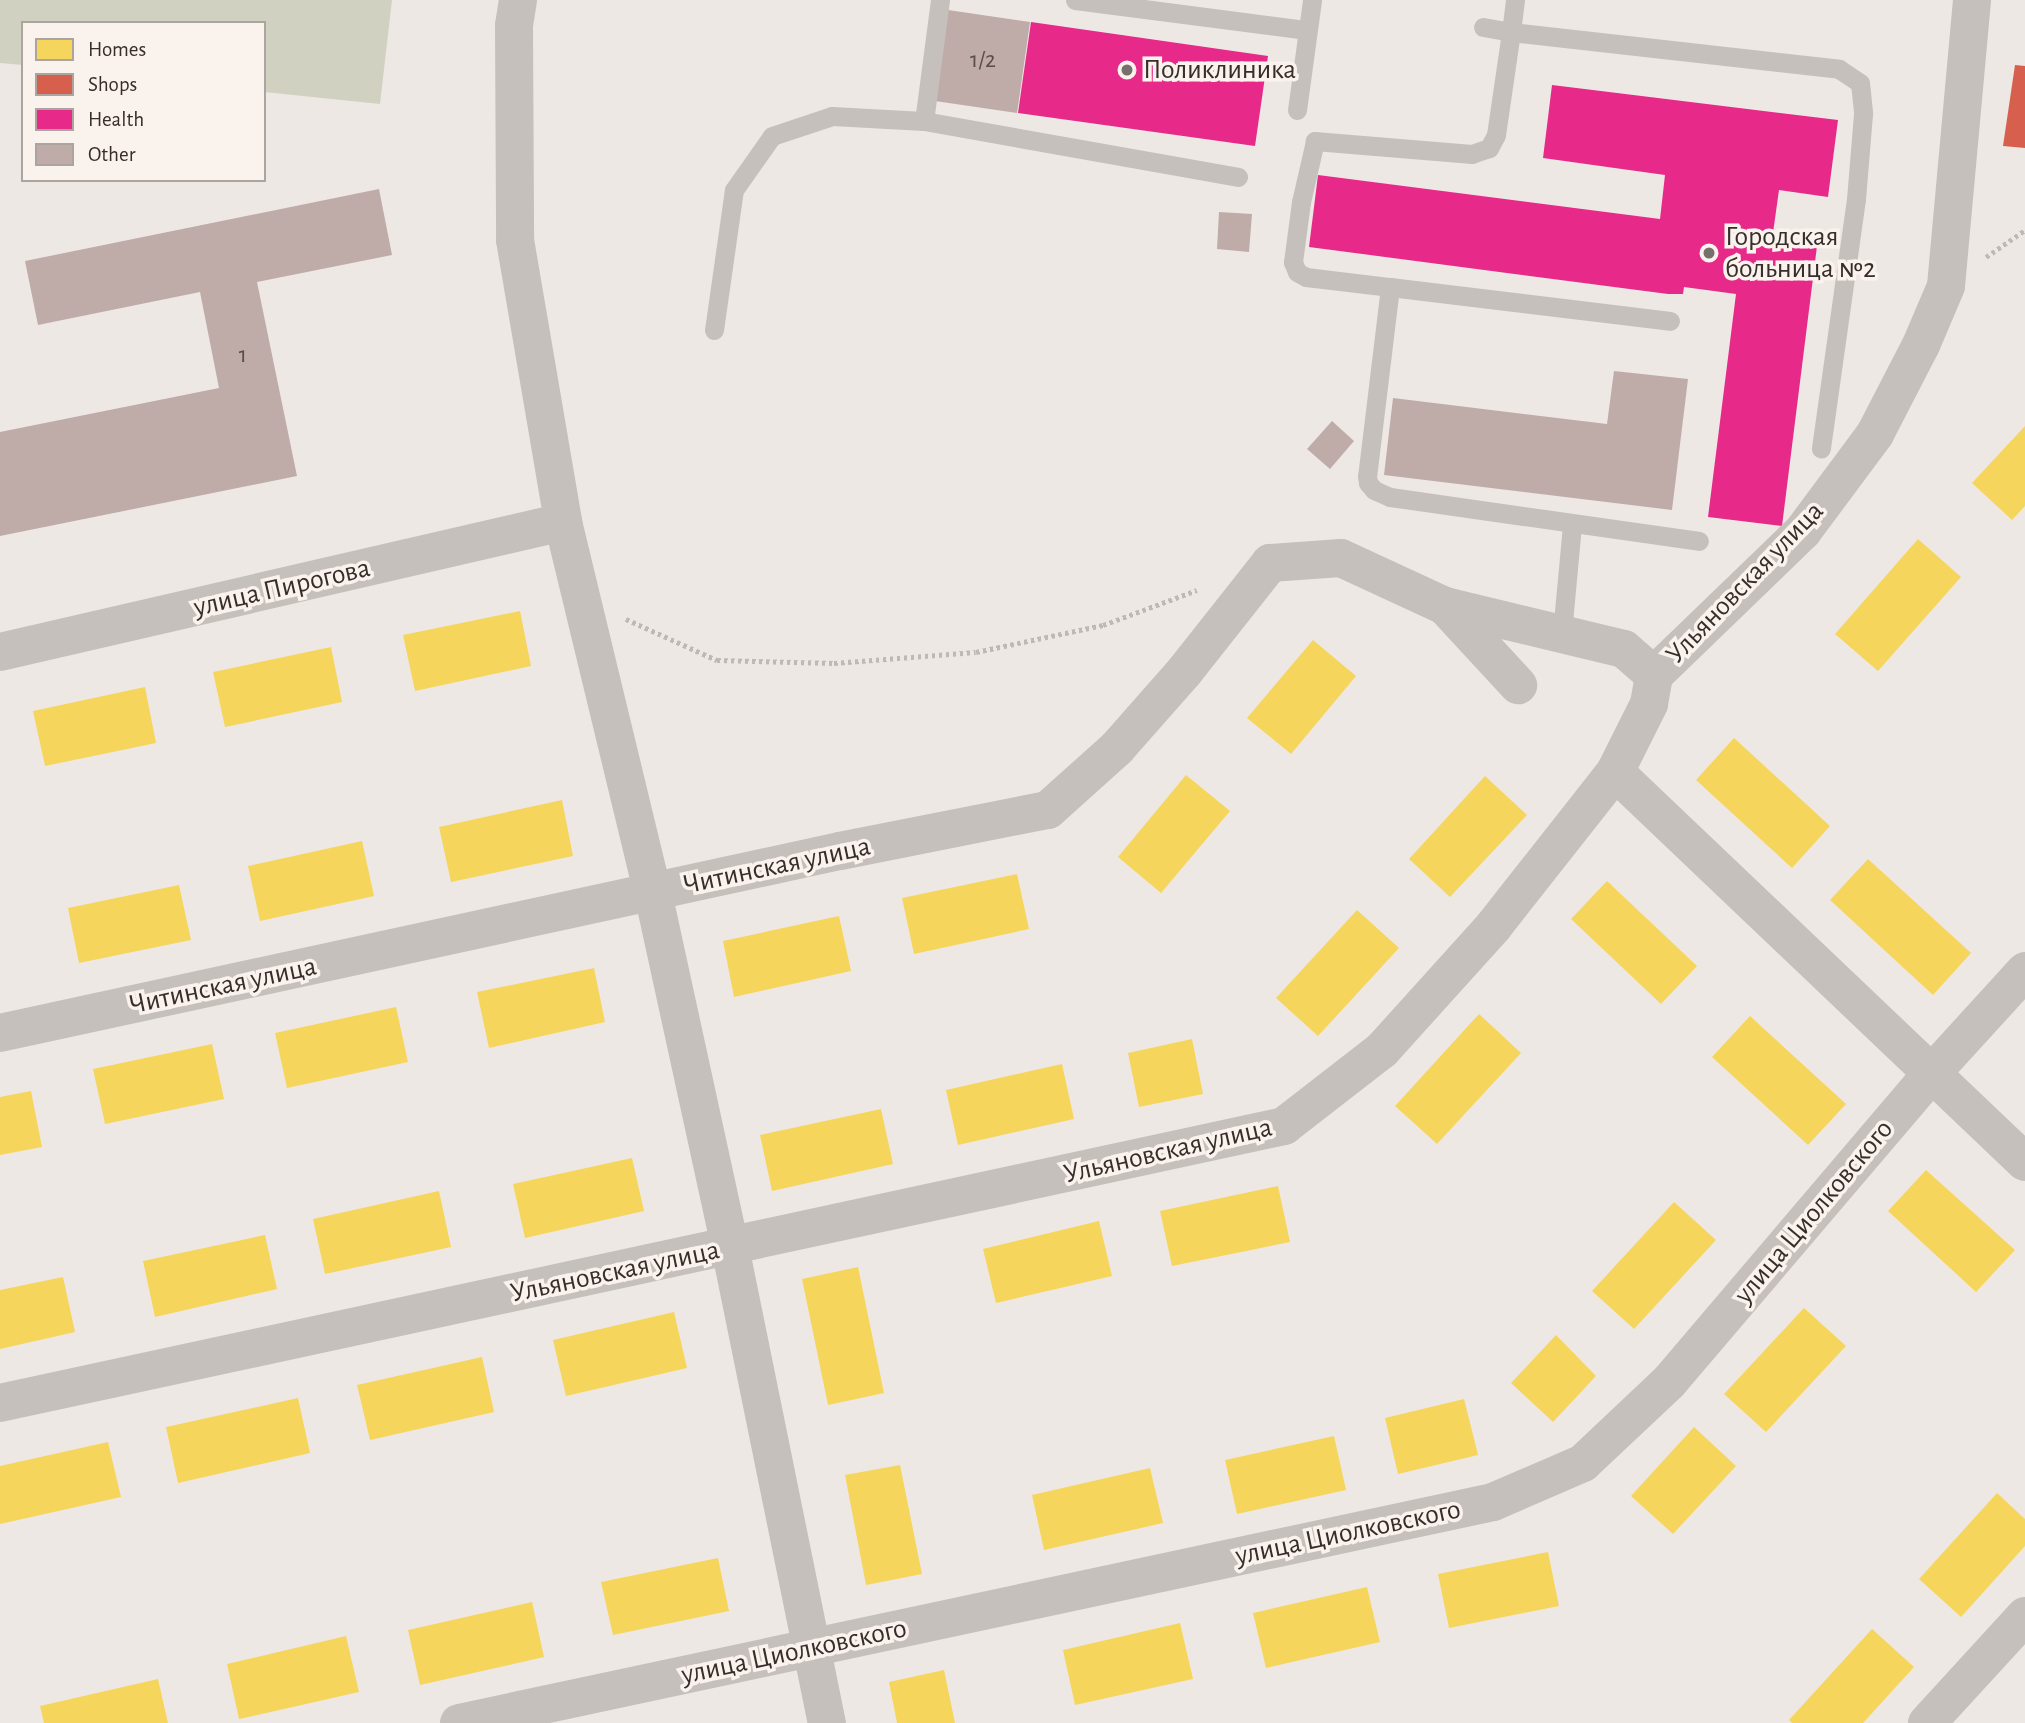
<!DOCTYPE html>
<meta charset="utf-8">
<style>
body{margin:0}
#map{position:relative;width:2025px;height:1723px;overflow:hidden;background:#eee8e4;font-family:"Alegreya Sans",sans-serif}
div>[style]{position:absolute}
.green>*{inset:0;background:#d0d1c0}
.homes>*{inset:0;background:#f6d55c}
.shops>*{inset:0;background:#d6604d}
.health>*{inset:0;background:#e7298a}
.building>*{inset:0;background:#bfaca8}
.path>*{height:4.5px;margin-top:-2.25px;transform-origin:0;background:repeating-linear-gradient(90deg,#bfb9b6 0 3.5px,transparent 0 7px)}
.service>*{height:19px;margin:-9.5px;padding:0 9.5px;transform-origin:9.5px;border-radius:9.5px;background:#c6c0bd}
.minor>*{height:38px;margin:-19px;padding:0 19px;transform-origin:19px;border-radius:19px;background:#c6c0bd}
.dots>*{width:19px;height:19px;translate:-50% -50%;box-sizing:border-box;border:4px solid #f9f2ed;border-radius:50%}
span{translate:-50% -50%;white-space:nowrap;text-align:center;line-height:1.15;-webkit-text-stroke:7px #f9f2ed;paint-order:stroke}
.number-label{font-size:24px;color:#594e4a}
.number-label span{-webkit-text-stroke-width:0}
.poi-label{font-size:28px;color:#372e2b}
.left{translate:0 -50%;text-align:left}
.street-label{font-size:28px;color:#372e2b}
.legend{position:absolute;left:21px;top:21px;width:245px;height:161px;box-sizing:border-box;background:#f9f2ed;border:2px solid #aba49f;margin:0;padding:9px 12px;list-style:none;font-size:21px;color:#372e2b}
.legend li{display:flex;align-items:center;gap:14px;height:35px}
.legend b{width:35px;border:2px solid #aba49f}
</style>
<div id="map">
<div class="green">
<i style="clip-path:polygon(0 0,392px 0,380px 104px,264px 92px,264px 23px,23px 23px,23px 65px,0 63px)"></i>
</div>
<div class="homes">
<i style="clip-path:polygon(2025px 426px,2025px 506px,2012px 520px,1972px 483px)"></i>
<i style="clip-path:polygon(1918px 539px,1961px 577px,1878px 671px,1835px 634px)"></i>
<i style="clip-path:polygon(520px 611px,531px 666px,415px 691px,403px 635px)"></i>
<i style="clip-path:polygon(1313px 640px,1356px 676px,1291px 754px,1247px 718px)"></i>
<i style="clip-path:polygon(331px 647px,342px 702px,225px 727px,213px 672px)"></i>
<i style="clip-path:polygon(145px 687px,156px 743px,45px 766px,33px 711px)"></i>
<i style="clip-path:polygon(1734px 738px,1830px 826px,1792px 868px,1696px 780px)"></i>
<i style="clip-path:polygon(1186px 775px,1230px 811px,1161px 893px,1118px 857px)"></i>
<i style="clip-path:polygon(1485px 776px,1527px 815px,1450px 897px,1409px 859px)"></i>
<i style="clip-path:polygon(562px 800px,573px 856px,451px 882px,439px 827px)"></i>
<i style="clip-path:polygon(362px 841px,374px 896px,260px 921px,248px 866px)"></i>
<i style="clip-path:polygon(1868px 859px,1971px 953px,1933px 995px,1830px 900px)"></i>
<i style="clip-path:polygon(1017px 874px,1029px 929px,914px 954px,902px 898px)"></i>
<i style="clip-path:polygon(1607px 881px,1697px 966px,1661px 1004px,1571px 919px)"></i>
<i style="clip-path:polygon(179px 885px,191px 940px,79px 963px,68px 908px)"></i>
<i style="clip-path:polygon(1357px 910px,1399px 948px,1318px 1036px,1276px 998px)"></i>
<i style="clip-path:polygon(839px 916px,851px 971px,734px 997px,723px 941px)"></i>
<i style="clip-path:polygon(594px 968px,605px 1022px,489px 1048px,477px 992px)"></i>
<i style="clip-path:polygon(396px 1007px,408px 1062px,287px 1088px,275px 1033px)"></i>
<i style="clip-path:polygon(1479px 1014px,1521px 1053px,1437px 1144px,1395px 1106px)"></i>
<i style="clip-path:polygon(1750px 1016px,1846px 1104px,1808px 1145px,1712px 1057px)"></i>
<i style="clip-path:polygon(1192px 1039px,1203px 1094px,1139px 1107px,1128px 1053px)"></i>
<i style="clip-path:polygon(212px 1044px,224px 1099px,105px 1124px,93px 1069px)"></i>
<i style="clip-path:polygon(1062px 1064px,1074px 1119px,958px 1145px,946px 1090px)"></i>
<i style="clip-path:polygon(31px 1091px,42px 1147px,0 1155px,0 1097px)"></i>
<i style="clip-path:polygon(881px 1109px,893px 1164px,772px 1191px,760px 1135px)"></i>
<i style="clip-path:polygon(632px 1158px,644px 1211px,525px 1238px,513px 1184px)"></i>
<i style="clip-path:polygon(1926px 1170px,2015px 1250px,1976px 1292px,1888px 1211px)"></i>
<i style="clip-path:polygon(1278px 1186px,1290px 1242px,1172px 1266px,1160px 1211px)"></i>
<i style="clip-path:polygon(439px 1191px,451px 1247px,325px 1274px,313px 1219px)"></i>
<i style="clip-path:polygon(1674px 1202px,1716px 1240px,1634px 1329px,1592px 1291px)"></i>
<i style="clip-path:polygon(1099px 1221px,1112px 1276px,996px 1303px,983px 1249px)"></i>
<i style="clip-path:polygon(265px 1235px,277px 1289px,155px 1317px,143px 1261px)"></i>
<i style="clip-path:polygon(858px 1267px,884px 1393px,828px 1405px,802px 1279px)"></i>
<i style="clip-path:polygon(63px 1277px,75px 1332px,0 1349px,0 1290px)"></i>
<i style="clip-path:polygon(1804px 1308px,1846px 1346px,1766px 1432px,1724px 1394px)"></i>
<i style="clip-path:polygon(674px 1312px,687px 1368px,566px 1396px,553px 1340px)"></i>
<i style="clip-path:polygon(1556px 1335px,1596px 1376px,1553px 1422px,1511px 1383px)"></i>
<i style="clip-path:polygon(482px 1357px,494px 1412px,370px 1440px,357px 1385px)"></i>
<i style="clip-path:polygon(298px 1398px,310px 1453px,178px 1483px,166px 1427px)"></i>
<i style="clip-path:polygon(1464px 1399px,1478px 1455px,1398px 1474px,1385px 1418px)"></i>
<i style="clip-path:polygon(1694px 1427px,1736px 1466px,1673px 1534px,1631px 1496px)"></i>
<i style="clip-path:polygon(1334px 1436px,1346px 1490px,1237px 1514px,1225px 1460px)"></i>
<i style="clip-path:polygon(108px 1442px,121px 1497px,0 1524px,0 1466px)"></i>
<i style="clip-path:polygon(900px 1465px,922px 1574px,866px 1585px,845px 1475px)"></i>
<i style="clip-path:polygon(1150px 1468px,1163px 1523px,1044px 1550px,1032px 1495px)"></i>
<i style="clip-path:polygon(1997px 1493px,2025px 1519px,2025px 1546px,1961px 1617px,1919px 1579px)"></i>
<i style="clip-path:polygon(1548px 1552px,1559px 1606px,1449px 1628px,1438px 1574px)"></i>
<i style="clip-path:polygon(718px 1558px,729px 1611px,613px 1635px,601px 1582px)"></i>
<i style="clip-path:polygon(1367px 1587px,1380px 1642px,1266px 1668px,1253px 1613px)"></i>
<i style="clip-path:polygon(532px 1602px,544px 1657px,420px 1685px,408px 1630px)"></i>
<i style="clip-path:polygon(1180px 1623px,1193px 1679px,1075px 1705px,1063px 1650px)"></i>
<i style="clip-path:polygon(1872px 1629px,1914px 1667px,1863px 1723px,1792px 1723px,1789px 1720px)"></i>
<i style="clip-path:polygon(346px 1636px,359px 1692px,239px 1719px,227px 1664px)"></i>
<i style="clip-path:polygon(944px 1670px,955px 1723px,897px 1723px,889px 1682px)"></i>
<i style="clip-path:polygon(158px 1679px,168px 1723px,44px 1723px,40px 1706px)"></i>
</div>
<div class="shops">
<i style="clip-path:polygon(2015px 65px,2025px 66px,2025px 148px,2003px 146px)"></i>
</div>
<div class="health">
<i style="clip-path:polygon(1031px 22px,1268px 56px,1255px 146px,1018px 113px)"></i>
<i style="clip-path:polygon(1552px 85px,1838px 120px,1828px 197px,1779px 190px,1772px 240px,1817px 246px,1782px 526px,1708px 517px,1736px 294px,1684px 287px,1683px 294px,1668px 294px,1309px 247px,1318px 175px,1660px 219px,1665px 175px,1543px 158px)"></i>
</div>
<div class="building">
<i style="clip-path:polygon(948px 10px,1030px 22px,1017px 113px,935px 101px)"></i>
<i style="clip-path:polygon(379px 189px,392px 255px,257px 282px,297px 476px,0 536px,0 432px,219px 388px,200px 292px,38px 325px,25px 261px)"></i>
<i style="clip-path:polygon(1219px 212px,1252px 214px,1249px 252px,1217px 249px)"></i>
<i style="clip-path:polygon(1614px 371px,1688px 379px,1672px 510px,1384px 475px,1393px 398px,1607px 424px)"></i>
<i style="clip-path:polygon(1332px 421px,1354px 441px,1330px 469px,1307px 449px)"></i>
</div>
<div class="path">
<i style="left:1986px;top:257px;width:47px;rotate:-34.7deg"></i>
<i style="left:626px;top:619px;width:100px;rotate:24.3deg"></i>
<i style="left:717px;top:660px;width:117px;rotate:1.5deg"></i>
<i style="left:834px;top:663px;width:142px;rotate:-4.4deg"></i>
<i style="left:976px;top:652px;width:130px;rotate:-12deg"></i>
<i style="left:1103px;top:625px;width:100px;rotate:-20.4deg"></i>
</div>
<div class="service">
<i style="left:940px;top:0;width:122px;rotate:97.5deg"></i>
<i style="left:924px;top:121px;width:319px;rotate:10.1deg"></i>
<i style="left:1075px;top:0;width:234px;rotate:7.4deg"></i>
<i style="left:1515px;top:0;width:32px;rotate:97deg"></i>
<i style="left:1511px;top:32px;width:330px;rotate:6.4deg"></i>
<i style="left:1839px;top:69px;width:25px;rotate:34deg"></i>
<i style="left:1860px;top:83px;width:31px;rotate:84deg"></i>
<i style="left:1863px;top:114px;width:85px;rotate:94.7deg"></i>
<i style="left:1856px;top:199px;width:252px;rotate:98deg"></i>
<i style="left:1483px;top:27px;width:28px;rotate:10deg"></i>
<i style="left:1511px;top:32px;width:104px;rotate:98.3deg"></i>
<i style="left:1496px;top:135px;width:15px;rotate:118deg"></i>
<i style="left:1489px;top:148px;width:18px;rotate:161deg"></i>
<i style="left:1472px;top:154px;width:158px;rotate:-175.3deg"></i>
<i style="left:1315px;top:141px;width:63px;rotate:102.9deg"></i>
<i style="left:1301px;top:202px;width:61px;rotate:97.6deg"></i>
<i style="left:1293px;top:262px;width:11px;rotate:68deg"></i>
<i style="left:1297px;top:272px;width:10px;rotate:29deg"></i>
<i style="left:1306px;top:277px;width:85px;rotate:6.8deg"></i>
<i style="left:1390px;top:287px;width:190px;rotate:96.9deg"></i>
<i style="left:1367px;top:476px;width:7px;rotate:82deg"></i>
<i style="left:1368px;top:483px;width:9px;rotate:49deg"></i>
<i style="left:1374px;top:490px;width:17px;rotate:24deg"></i>
<i style="left:1390px;top:497px;width:312px;rotate:8.1deg"></i>
<i style="left:1297px;top:110px;width:111px;rotate:-82.2deg"></i>
<i style="left:1390px;top:287px;width:282px;rotate:6.9deg"></i>
<i style="left:714px;top:330px;width:141px;rotate:-81.9deg"></i>
<i style="left:734px;top:190px;width:66px;rotate:-54.9deg"></i>
<i style="left:772px;top:136px;width:63px;rotate:-18.4deg"></i>
<i style="left:832px;top:116px;width:92px;rotate:3.1deg"></i>
<i style="left:1562px;top:633px;width:108px;rotate:-84.7deg"></i>
</div>
<div class="minor">
<i style="left:518px;top:0;width:26px;rotate:99deg"></i>
<i style="left:514px;top:26px;width:214px;rotate:89.7deg"></i>
<i style="left:515px;top:240px;width:286px;rotate:80.3deg"></i>
<i style="left:563px;top:522px;width:382px;rotate:76.4deg"></i>
<i style="left:653px;top:893px;width:362px;rotate:77.7deg"></i>
<i style="left:730px;top:1247px;width:486px;rotate:78.5deg"></i>
<i style="left:1445px;top:606px;width:108px;rotate:47.3deg"></i>
<i style="left:0;top:652px;width:578px;rotate:-13deg"></i>
<i style="left:1615px;top:772px;width:566px;rotate:43.57deg"></i>
<i style="left:0;top:1033px;width:859px;rotate:-12.23deg"></i>
<i style="left:840px;top:851px;width:212px;rotate:-11.2deg"></i>
<i style="left:1048px;top:810px;width:93px;rotate:-41.9deg"></i>
<i style="left:1117px;top:748px;width:101px;rotate:-48.6deg"></i>
<i style="left:1184px;top:672px;width:139px;rotate:-51.7deg"></i>
<i style="left:1270px;top:563px;width:71px;rotate:-4deg"></i>
<i style="left:1341px;top:558px;width:115px;rotate:24.8deg"></i>
<i style="left:1445px;top:606px;width:184px;rotate:13.5deg"></i>
<i style="left:1624px;top:649px;width:40px;rotate:41deg"></i>
<i style="left:0;top:1403px;width:1314px;rotate:-12.17deg"></i>
<i style="left:1284px;top:1126px;width:124px;rotate:-37.8deg"></i>
<i style="left:1382px;top:1050px;width:166px;rotate:-47.9deg"></i>
<i style="left:1493px;top:927px;width:197px;rotate:-51.8deg"></i>
<i style="left:1615px;top:772px;width:76px;rotate:-63.4deg"></i>
<i style="left:1649px;top:704px;width:29px;rotate:-80deg"></i>
<i style="left:1654px;top:675px;width:207px;rotate:-44deg"></i>
<i style="left:1803px;top:531px;width:121px;rotate:-53.4deg"></i>
<i style="left:1875px;top:434px;width:100px;rotate:-62.7deg"></i>
<i style="left:1921px;top:345px;width:64px;rotate:-67deg"></i>
<i style="left:1946px;top:286px;width:287px;rotate:-84.8deg"></i>
<i style="left:459px;top:1723px;width:1057px;rotate:-12.06deg"></i>
<i style="left:1493px;top:1502px;width:98px;rotate:-23.4deg"></i>
<i style="left:1583px;top:1463px;width:118px;rotate:-43.3deg"></i>
<i style="left:1669px;top:1382px;width:406px;rotate:-49.6deg"></i>
<i style="left:1932px;top:1073px;width:138px;rotate:-47.6deg"></i>
<i style="left:1927px;top:1723px;width:145px;rotate:-47.5deg"></i>
</div>
<div class="dots">
<i style="left:1127px;top:70px;background:#776f6c"></i>
<i style="left:1709px;top:253px;background:#776f6c"></i>
</div>
<div class="number-label">
<span style="left:983px;top:61px">1/2</span>
<span style="left:243px;top:356px">1</span>
</div>
<div class="poi-label">
<span class="left" style="left:1143px;top:70px">Поликлиника</span>
<span class="left" style="left:1725px;top:253px">Городская<br>больница №2</span>
</div>
<div class="street-label">
<span style="left:1745px;top:583px;rotate:-46deg">Ульяновская улица</span>
<span style="left:282px;top:588px;rotate:-13deg">улица Пирогова</span>
<span style="left:777px;top:866px;rotate:-12deg">Читинская улица</span>
<span style="left:223px;top:986px;rotate:-12deg">Читинская улица</span>
<span style="left:1168px;top:1151px;rotate:-13deg">Ульяновская улица</span>
<span style="left:1814px;top:1212px;rotate:-50deg">улица Циолковского</span>
<span style="left:615px;top:1272px;rotate:-12deg">Ульяновская улица</span>
<span style="left:1348px;top:1533px;rotate:-12deg">улица Циолковского</span>
<span style="left:794px;top:1652px;rotate:-12deg">улица Циолковского</span>
</div>
<ul class="legend">
<li><b style="height:19px;background:#f6d55c"></b>Homes</li>
<li><b style="height:19px;background:#d6604d"></b>Shops</li>
<li><b style="height:19px;background:#e7298a"></b>Health</li>
<li><b style="height:19px;background:#bfaca8"></b>Other</li>
</ul>
</div>
